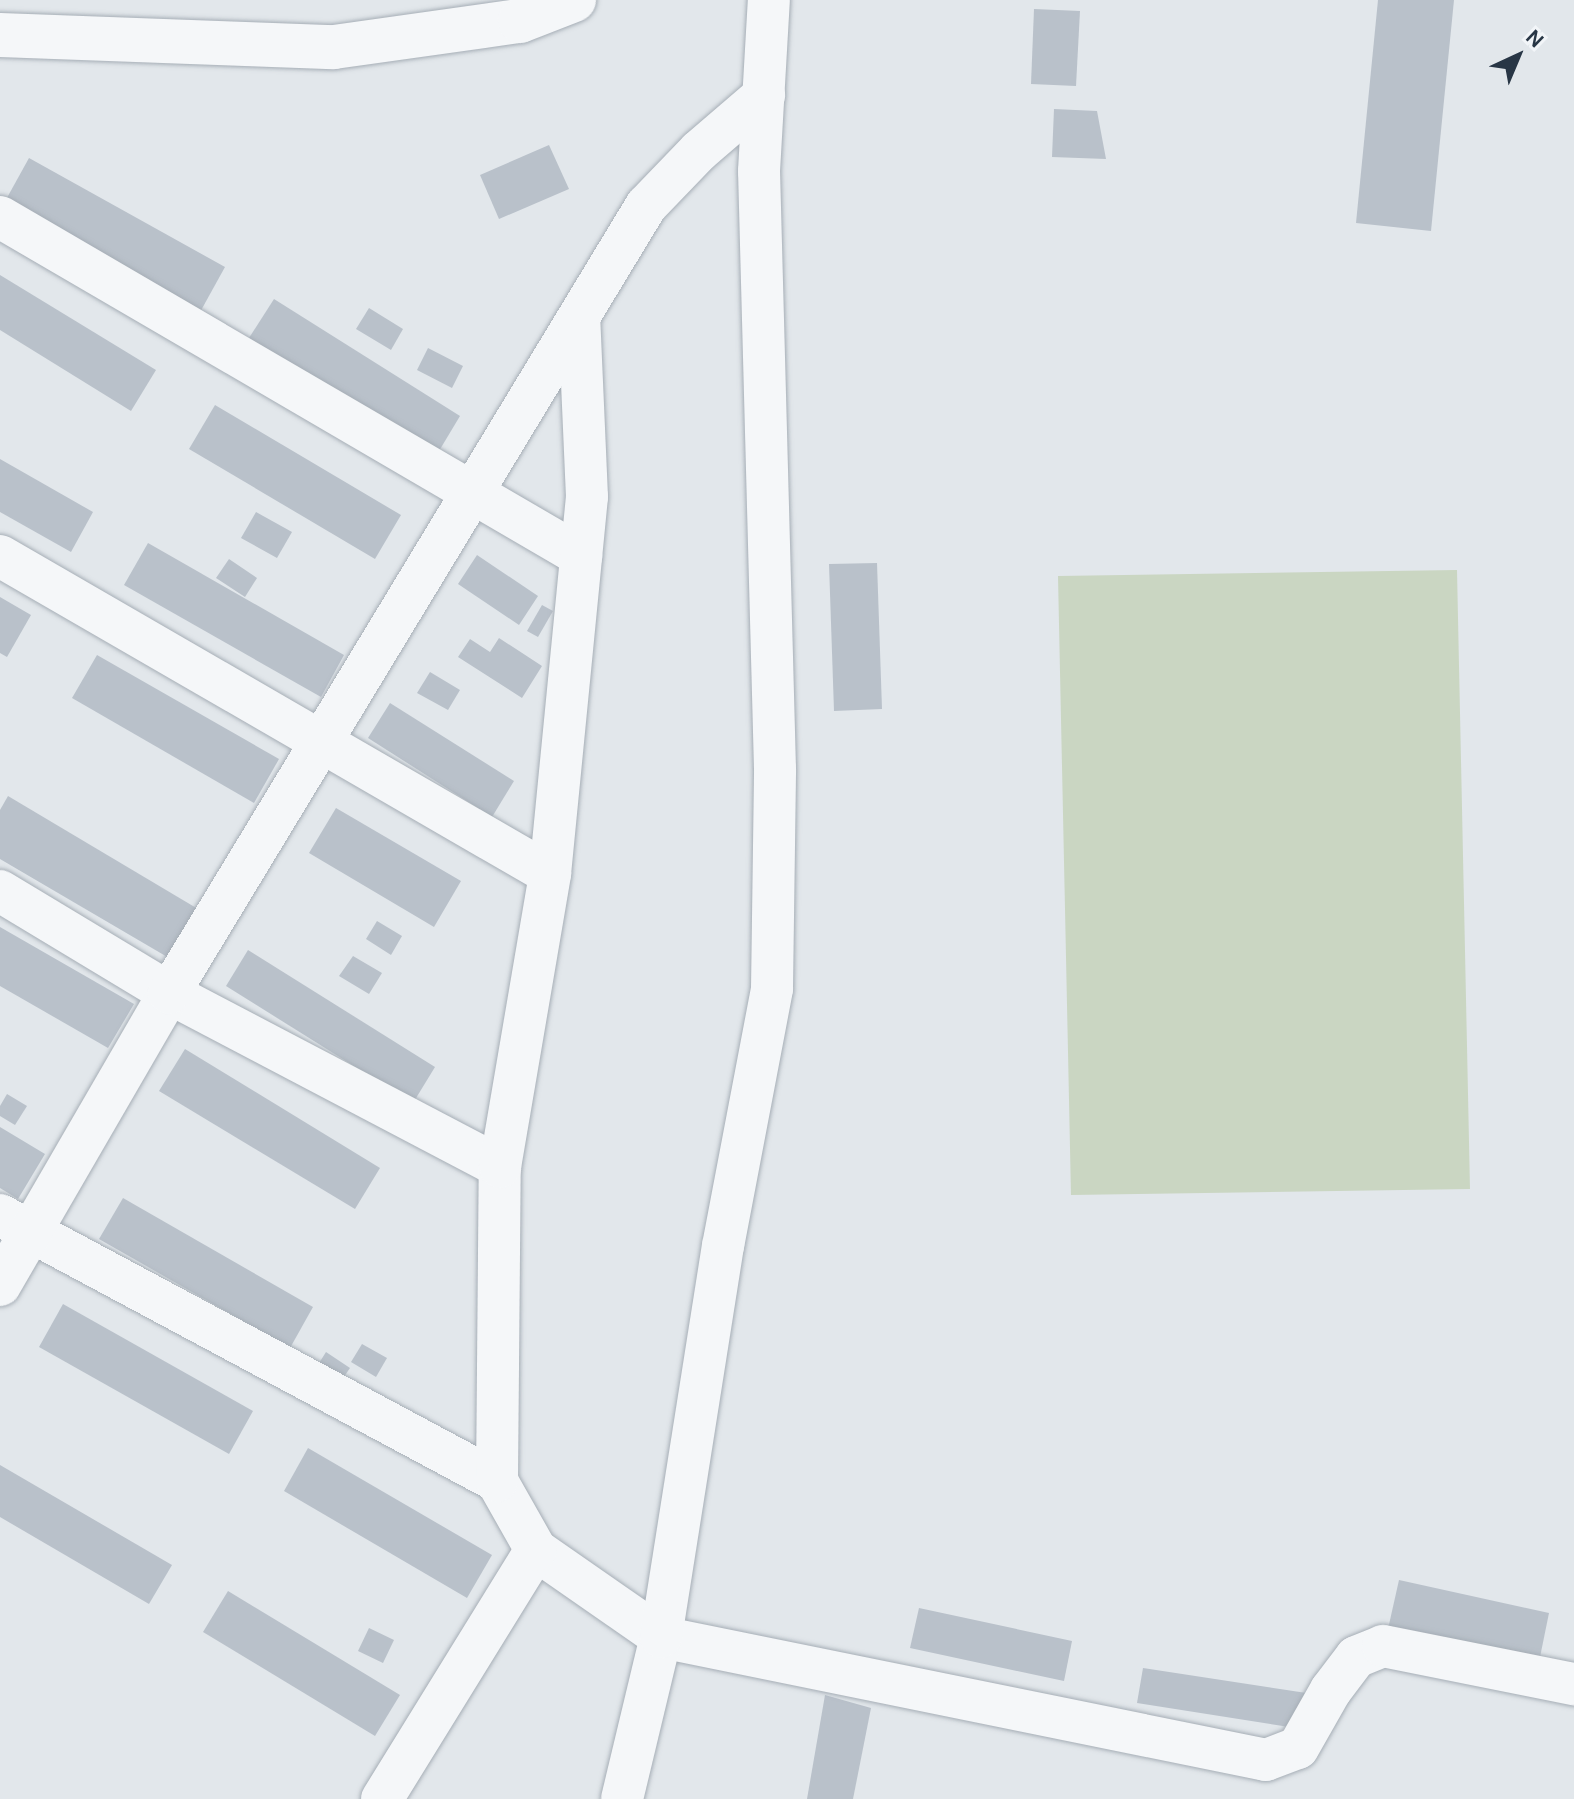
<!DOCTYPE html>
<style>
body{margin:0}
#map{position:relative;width:1574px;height:1799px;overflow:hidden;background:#e2e7eb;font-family:Karla,sans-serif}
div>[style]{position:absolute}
.green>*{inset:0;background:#cad6c2}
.building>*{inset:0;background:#b9c1ca}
.roads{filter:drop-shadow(0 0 2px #a6aeb6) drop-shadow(0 0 2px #a6aeb6)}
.minor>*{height:42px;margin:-21px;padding:0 21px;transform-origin:21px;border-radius:21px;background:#f5f7f9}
.tertiary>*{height:44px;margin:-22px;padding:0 22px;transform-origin:22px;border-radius:22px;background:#f5f7f9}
span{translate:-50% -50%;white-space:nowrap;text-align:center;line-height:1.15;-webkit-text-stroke:6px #f2f5f8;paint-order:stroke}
.north{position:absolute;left:1478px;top:16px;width:80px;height:80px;-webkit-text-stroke:6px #f2f5f8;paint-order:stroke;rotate:44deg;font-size:22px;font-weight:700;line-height:32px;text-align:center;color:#283645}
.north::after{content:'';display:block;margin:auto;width:28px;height:36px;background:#283645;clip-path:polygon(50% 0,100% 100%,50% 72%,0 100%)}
</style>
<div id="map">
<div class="green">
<i style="clip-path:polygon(1457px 570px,1470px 1189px,1071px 1195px,1058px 576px)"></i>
</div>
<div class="building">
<i style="clip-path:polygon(1378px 0,1454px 0,1431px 231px,1356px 223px)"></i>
<i style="clip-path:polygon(1034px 9px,1080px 11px,1076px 86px,1031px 84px)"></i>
<i style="clip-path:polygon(1054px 109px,1097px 111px,1106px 159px,1052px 157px)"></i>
<i style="clip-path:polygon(549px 145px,569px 189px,499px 219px,480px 175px)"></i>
<i style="clip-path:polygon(29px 158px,225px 267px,199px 314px,3px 205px)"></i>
<i style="clip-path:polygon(0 275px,156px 370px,131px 411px,0 330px)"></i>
<i style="clip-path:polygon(274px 299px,460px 416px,436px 456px,249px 338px)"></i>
<i style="clip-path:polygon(369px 308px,403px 329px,391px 350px,356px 329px)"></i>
<i style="clip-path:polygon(428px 348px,463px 366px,452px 388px,417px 370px)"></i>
<i style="clip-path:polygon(215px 405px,401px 515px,375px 559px,189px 449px)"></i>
<i style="clip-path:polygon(0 459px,93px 512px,71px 552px,0 512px)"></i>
<i style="clip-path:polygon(256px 512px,292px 532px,277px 558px,241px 538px)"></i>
<i style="clip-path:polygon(148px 543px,344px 655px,321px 697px,124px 585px)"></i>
<i style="clip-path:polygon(477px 555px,538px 596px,519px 625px,458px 584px)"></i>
<i style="clip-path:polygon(229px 559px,257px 578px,245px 597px,216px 578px)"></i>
<i style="clip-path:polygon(877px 563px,882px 709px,834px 711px,829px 564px)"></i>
<i style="clip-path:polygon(0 597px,31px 615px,7px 657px,0 653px)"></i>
<i style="clip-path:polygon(542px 605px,553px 611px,538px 637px,527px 631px)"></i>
<i style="clip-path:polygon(499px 638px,542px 666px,522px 698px,458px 657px,470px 639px,490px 652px)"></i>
<i style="clip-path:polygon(97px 655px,279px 759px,254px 803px,72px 698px)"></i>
<i style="clip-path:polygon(430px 672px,460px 690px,448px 710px,417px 693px)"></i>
<i style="clip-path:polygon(390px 703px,514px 781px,492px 817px,368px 738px)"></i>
<i style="clip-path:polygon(8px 796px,198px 909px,169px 958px,0 859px,0 810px)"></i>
<i style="clip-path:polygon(336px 808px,461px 881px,434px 927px,309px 853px)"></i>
<i style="clip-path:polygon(377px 921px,402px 936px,391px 955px,366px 939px)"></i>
<i style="clip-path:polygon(0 927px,134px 1004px,108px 1048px,0 986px)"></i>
<i style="clip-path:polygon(248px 950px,435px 1067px,413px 1103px,226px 986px)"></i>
<i style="clip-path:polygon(353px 956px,382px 973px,369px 994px,339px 976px)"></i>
<i style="clip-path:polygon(185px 1049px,380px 1168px,355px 1209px,159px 1091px)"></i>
<i style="clip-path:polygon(7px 1094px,27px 1106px,15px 1125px,0 1116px,0 1106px)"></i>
<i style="clip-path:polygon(0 1127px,45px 1154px,18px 1199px,0 1188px)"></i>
<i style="clip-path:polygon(123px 1198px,313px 1307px,290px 1348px,99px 1239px)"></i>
<i style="clip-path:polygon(63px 1304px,253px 1411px,229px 1454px,39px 1347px)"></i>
<i style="clip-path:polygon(362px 1344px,387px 1358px,376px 1377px,351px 1362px)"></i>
<i style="clip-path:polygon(326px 1352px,350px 1368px,339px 1384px,316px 1368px)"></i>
<i style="clip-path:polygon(308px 1448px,492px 1555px,467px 1598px,284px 1491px)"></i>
<i style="clip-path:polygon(0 1465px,172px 1565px,149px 1604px,0 1517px)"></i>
<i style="clip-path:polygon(1399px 1580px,1549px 1613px,1539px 1662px,1388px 1629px)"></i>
<i style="clip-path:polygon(228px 1591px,400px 1695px,375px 1736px,203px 1632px)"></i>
<i style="clip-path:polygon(919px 1608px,1072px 1641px,1064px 1681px,910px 1648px)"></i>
<i style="clip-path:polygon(369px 1628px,394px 1640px,383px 1663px,358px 1651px)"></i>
<i style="clip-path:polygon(1143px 1668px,1313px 1694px,1308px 1730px,1137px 1703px)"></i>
<i style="clip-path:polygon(825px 1695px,871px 1708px,853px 1799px,807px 1799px)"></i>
</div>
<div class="roads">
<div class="minor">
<i style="left:0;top:217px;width:673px;rotate:30.26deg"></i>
<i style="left:0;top:556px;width:635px;rotate:30.04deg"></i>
<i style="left:0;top:891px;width:197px;rotate:31.1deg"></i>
<i style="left:169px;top:993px;width:374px;rotate:27.7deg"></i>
<i style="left:0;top:1215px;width:564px;rotate:28.16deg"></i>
<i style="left:0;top:1285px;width:337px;rotate:-59.9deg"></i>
<i style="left:169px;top:993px;width:920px;rotate:-58.78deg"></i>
<i style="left:646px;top:206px;width:76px;rotate:-46.1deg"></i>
<i style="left:699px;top:151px;width:86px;rotate:-40.7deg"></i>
<i style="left:536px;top:1550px;width:152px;rotate:34.8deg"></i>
<i style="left:661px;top:1637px;width:617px;rotate:11.49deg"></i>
<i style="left:1266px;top:1760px;width:34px;rotate:-21deg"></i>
<i style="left:1298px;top:1748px;width:67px;rotate:-60.4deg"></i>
<i style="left:1331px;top:1690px;width:41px;rotate:-52.9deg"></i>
<i style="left:1356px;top:1657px;width:29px;rotate:-22deg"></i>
<i style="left:1383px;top:1646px;width:195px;rotate:11.3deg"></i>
<i style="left:382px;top:1799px;width:293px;rotate:-58.3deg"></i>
<i style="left:536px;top:1550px;width:79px;rotate:-119.5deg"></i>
<i style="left:497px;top:1481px;width:314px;rotate:-89.5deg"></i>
<i style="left:500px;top:1167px;width:297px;rotate:-80.3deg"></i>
<i style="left:550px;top:874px;width:379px;rotate:-84.4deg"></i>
<i style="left:587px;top:497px;width:180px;rotate:-92.5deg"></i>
<i style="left:622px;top:1799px;width:167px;rotate:-76.5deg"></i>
<i style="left:661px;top:1637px;width:396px;rotate:-81deg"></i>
<i style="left:723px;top:1246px;width:262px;rotate:-79.2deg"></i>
<i style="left:772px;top:989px;width:220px;rotate:-89.2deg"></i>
<i style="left:775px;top:769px;width:598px;rotate:-91.53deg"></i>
<i style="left:759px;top:171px;width:171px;rotate:-86.7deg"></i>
</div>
<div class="tertiary">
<i style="left:0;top:35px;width:334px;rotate:2.1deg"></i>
<i style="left:334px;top:47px;width:188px;rotate:-8deg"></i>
<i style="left:520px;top:21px;width:58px;rotate:-21.3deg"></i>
</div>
</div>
<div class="north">N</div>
</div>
